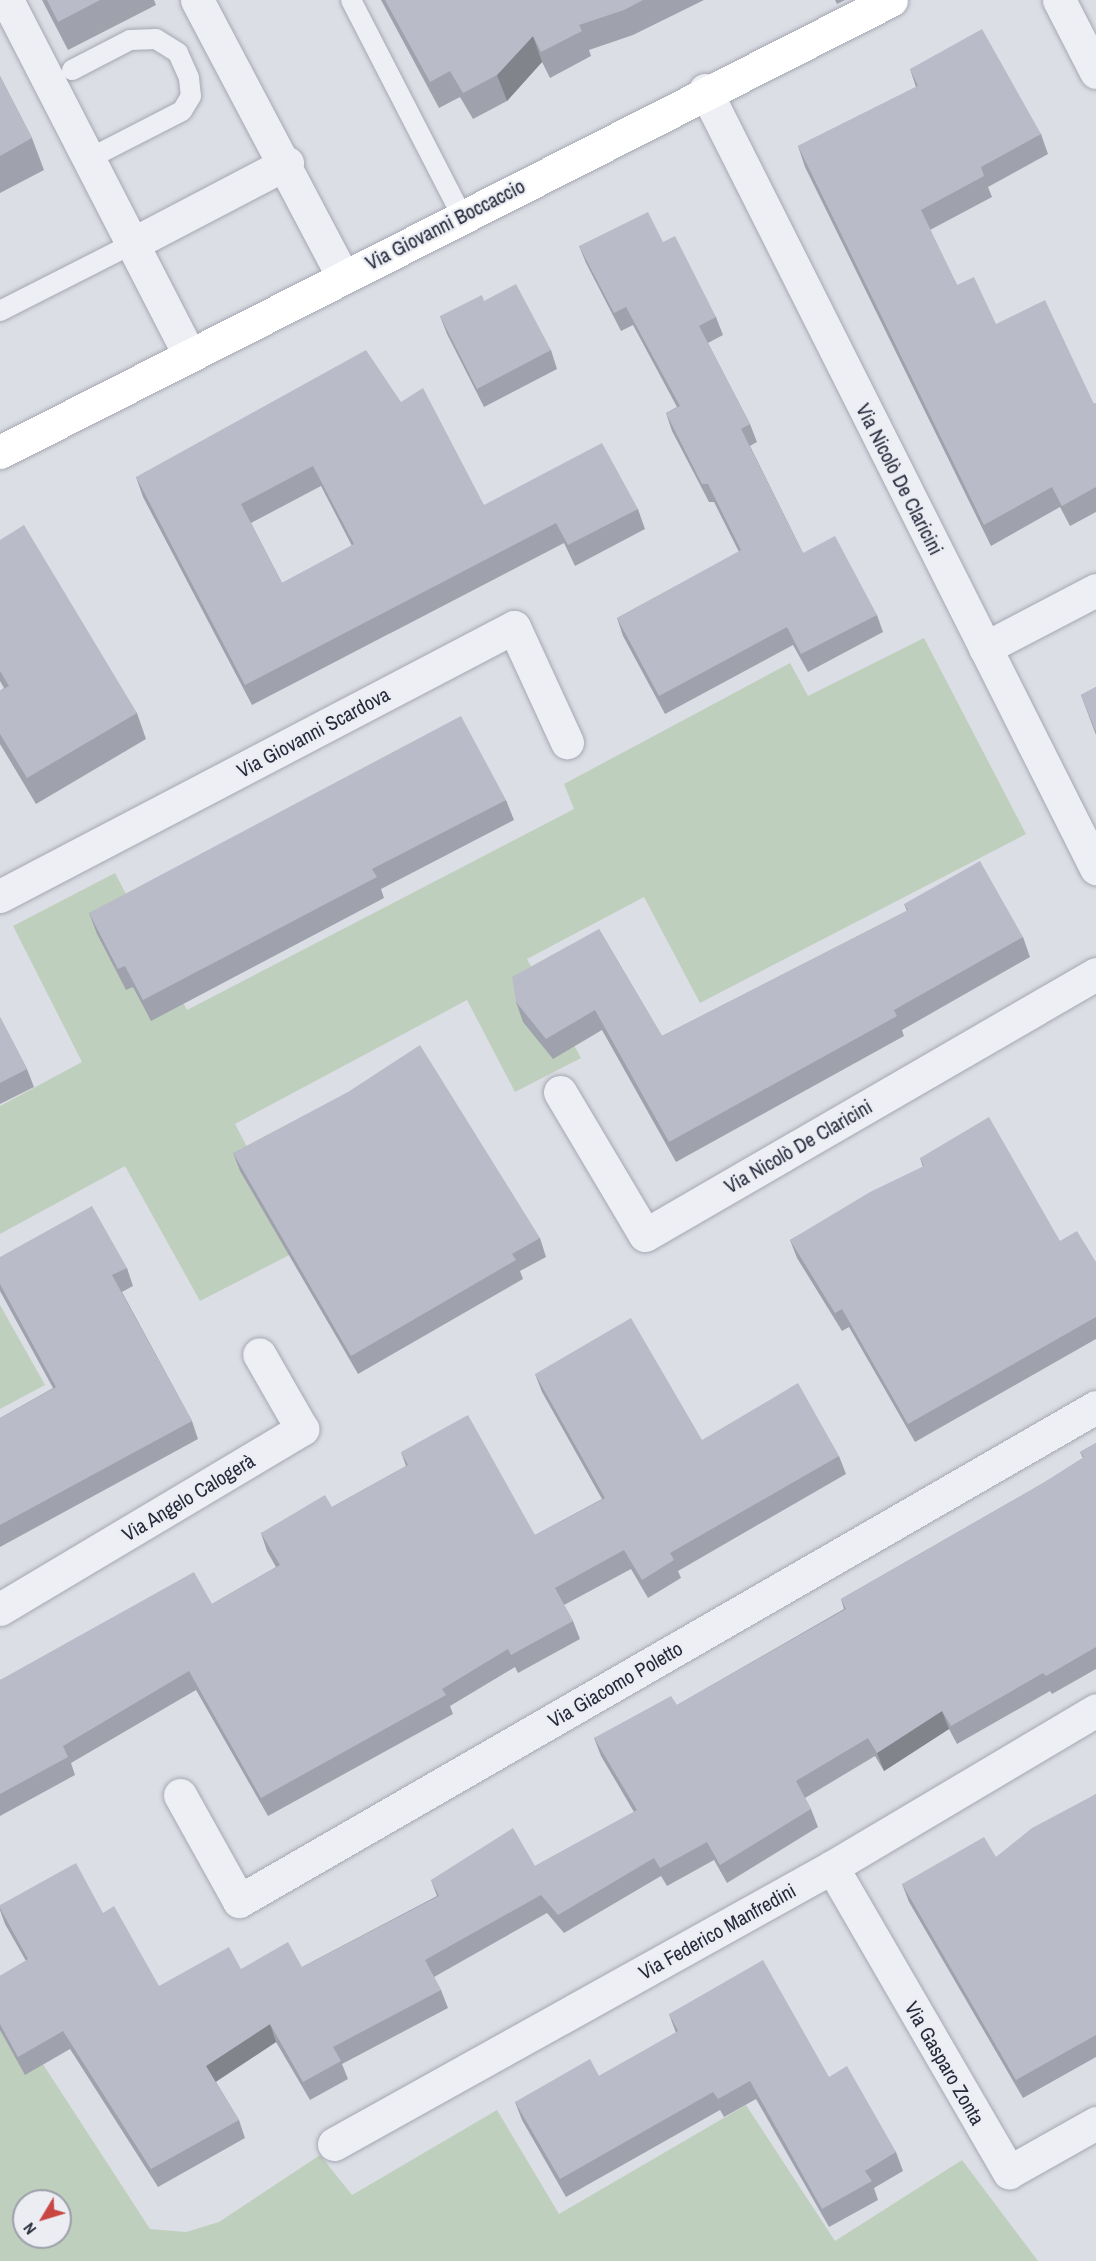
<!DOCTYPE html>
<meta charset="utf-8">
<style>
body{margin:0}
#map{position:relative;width:1096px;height:2261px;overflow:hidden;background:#dcdee5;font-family:"Archivo Narrow",sans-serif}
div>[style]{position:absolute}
.green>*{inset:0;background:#bfcfbd}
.roads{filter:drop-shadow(0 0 2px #a5a8b2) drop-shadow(0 0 2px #a5a8b2)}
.lane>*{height:20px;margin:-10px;padding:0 10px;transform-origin:10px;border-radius:10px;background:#eeeff4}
.street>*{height:33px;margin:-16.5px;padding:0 16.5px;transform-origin:16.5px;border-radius:16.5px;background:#eeeff4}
.secondary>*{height:33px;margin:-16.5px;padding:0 16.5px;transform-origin:16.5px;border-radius:16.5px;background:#fff}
.wall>*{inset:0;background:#9fa2ac}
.shaded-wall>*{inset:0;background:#82848c}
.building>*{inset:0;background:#b9bcc8}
span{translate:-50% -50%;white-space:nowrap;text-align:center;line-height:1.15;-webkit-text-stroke:4.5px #ebedf3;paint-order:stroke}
.street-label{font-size:20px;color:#262a3b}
.north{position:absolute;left:12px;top:2189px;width:60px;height:60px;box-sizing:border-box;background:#ebedf3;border:2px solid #9c9fa9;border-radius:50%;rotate:232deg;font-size:16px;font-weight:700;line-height:24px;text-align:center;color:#262a3b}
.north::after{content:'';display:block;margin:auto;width:21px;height:27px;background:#c84743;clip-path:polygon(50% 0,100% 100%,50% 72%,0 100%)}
</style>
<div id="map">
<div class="green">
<i style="clip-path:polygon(924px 638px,1026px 834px,700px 1003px,644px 897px,527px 959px,581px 1058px,515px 1092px,467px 1000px,235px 1124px,301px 1249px,200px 1301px,125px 1166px,0 1234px,0 1106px,82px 1062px,13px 926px,115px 873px,187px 1010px,574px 809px,564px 784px,790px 663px,808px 696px)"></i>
<i style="clip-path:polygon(0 1305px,45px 1385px,0 1409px)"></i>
<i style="clip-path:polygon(evenodd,0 1998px,150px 2229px,186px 2232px,219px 2222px,320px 2155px,352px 2195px,497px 2110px,559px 2214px,746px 2105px,835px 2241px,962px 2160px,1038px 2261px,0 2261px,0 1998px,24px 2201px,60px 2201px,60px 2237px,24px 2237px,24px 2201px)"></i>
</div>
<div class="roads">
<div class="lane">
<i style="left:351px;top:0;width:243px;rotate:62.8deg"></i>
<i style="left:72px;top:70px;width:65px;rotate:-27.3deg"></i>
<i style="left:130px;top:40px;width:26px;rotate:-2deg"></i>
<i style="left:156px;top:39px;width:26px;rotate:32deg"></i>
<i style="left:178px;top:53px;width:27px;rotate:66deg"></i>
<i style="left:189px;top:78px;width:18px;rotate:84deg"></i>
<i style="left:191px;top:96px;width:17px;rotate:121deg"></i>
<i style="left:182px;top:111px;width:106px;rotate:152.9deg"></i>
<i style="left:0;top:311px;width:148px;rotate:-26.9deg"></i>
</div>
<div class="street">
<i style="left:7px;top:0;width:398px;rotate:62.8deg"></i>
<i style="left:197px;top:0;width:311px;rotate:62.2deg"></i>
<i style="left:1059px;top:0;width:81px;rotate:62.8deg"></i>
<i style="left:705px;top:90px;width:871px;rotate:63.32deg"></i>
<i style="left:132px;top:244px;width:175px;rotate:-27.6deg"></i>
<i style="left:985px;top:648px;width:125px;rotate:-27.6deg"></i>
<i style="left:0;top:896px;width:580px;rotate:-27.63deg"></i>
<i style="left:514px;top:627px;width:127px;rotate:65.3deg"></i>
<i style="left:560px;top:1092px;width:166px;rotate:59.3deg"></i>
<i style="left:645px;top:1235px;width:521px;rotate:-30.06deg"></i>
<i style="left:0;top:1609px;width:352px;rotate:-30.8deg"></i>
<i style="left:302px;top:1429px;width:86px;rotate:-119.8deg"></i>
<i style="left:180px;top:1795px;width:121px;rotate:60.9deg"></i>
<i style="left:239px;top:1901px;width:989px;rotate:-29.96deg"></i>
<i style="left:832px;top:1867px;width:353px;rotate:59.9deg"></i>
<i style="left:1009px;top:2172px;width:100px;rotate:-29.4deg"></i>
<i style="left:334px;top:2144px;width:570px;rotate:-29.08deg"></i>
<i style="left:832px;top:1867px;width:307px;rotate:-30.7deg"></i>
</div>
<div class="secondary">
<i style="left:0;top:452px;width:999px;rotate:-26.9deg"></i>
</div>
</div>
<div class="wall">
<i style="clip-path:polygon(42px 0,154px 0,156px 5px,68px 50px)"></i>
<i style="clip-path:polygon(381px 0,704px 0,633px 35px,589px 50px,591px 56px,550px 78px,542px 62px,507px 101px,473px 119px,460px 97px,439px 108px)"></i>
<i style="clip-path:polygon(835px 0,845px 0,837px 4px)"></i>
<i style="clip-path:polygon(910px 69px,1041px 134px,1048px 154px,988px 187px,992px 197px,930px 230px,957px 285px,996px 324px,1094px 404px,1096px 403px,1096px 512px,1070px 526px,1060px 507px,991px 546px,805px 167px,798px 146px,916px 87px)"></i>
<i style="clip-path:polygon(0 76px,32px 138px,44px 170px,0 193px)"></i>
<i style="clip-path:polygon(663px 242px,716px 317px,723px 335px,708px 343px,750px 424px,757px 442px,750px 446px,803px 553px,877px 615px,883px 632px,808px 672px,793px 645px,665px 714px,623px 636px,617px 618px,739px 552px,714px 502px,709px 502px,672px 431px,666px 413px,677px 407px,633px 325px,621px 331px,586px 263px,579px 246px)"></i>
<i style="clip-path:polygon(440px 316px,551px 350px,557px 369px,484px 407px,447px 334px)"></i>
<i style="clip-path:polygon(evenodd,401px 402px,484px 505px,638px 509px,645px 529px,575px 566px,564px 543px,252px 705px,143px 497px,136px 477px,401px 402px,321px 486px,352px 546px,282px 583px,251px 523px,321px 486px)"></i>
<i style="clip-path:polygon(0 540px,137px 713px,146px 739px,36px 804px,0 744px,0 691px,4px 688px,0 681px)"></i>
<i style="clip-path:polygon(1096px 687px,1096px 735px,1081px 695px)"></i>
<i style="clip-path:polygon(506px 800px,514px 820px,381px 889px,384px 898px,151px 1021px,133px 987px,126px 990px,97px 934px,89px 913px)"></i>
<i style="clip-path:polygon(904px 904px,1023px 937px,1030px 957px,902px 1030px,904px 1036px,676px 1162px,602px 1030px,553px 1059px,523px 1022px,516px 1002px,599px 929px,662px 1036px,907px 911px)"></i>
<i style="clip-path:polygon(0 1017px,27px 1069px,34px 1087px,0 1104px)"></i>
<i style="clip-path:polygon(233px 1153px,540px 1238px,546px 1257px,520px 1271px,523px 1279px,358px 1374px,240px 1171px)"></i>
<i style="clip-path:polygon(920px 1158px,1096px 1262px,1096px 1339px,915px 1442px,849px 1327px,842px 1331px,797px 1258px,790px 1240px,923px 1167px)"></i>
<i style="clip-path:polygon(0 1257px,127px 1268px,133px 1286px,122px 1292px,192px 1421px,198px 1439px,0 1547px,0 1418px,53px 1388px,0 1291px)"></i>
<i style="clip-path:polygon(535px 1374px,702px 1440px,839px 1456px,846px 1474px,678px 1571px,681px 1578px,648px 1598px,631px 1569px,564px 1605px,573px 1621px,580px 1639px,518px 1673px,515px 1667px,450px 1706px,453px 1714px,268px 1816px,196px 1690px,71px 1763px,75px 1775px,0 1816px,0 1680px,212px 1604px,276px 1567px,267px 1551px,261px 1533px,332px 1507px,406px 1466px,401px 1452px,535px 1535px,602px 1499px,542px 1392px)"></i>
<i style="clip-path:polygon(1096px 1443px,1096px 1669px,1052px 1694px,1050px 1691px,957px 1744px,949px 1729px,884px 1771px,875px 1756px,805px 1798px,811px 1809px,818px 1827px,727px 1883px,714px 1860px,667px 1886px,661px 1876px,564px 1933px,547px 1913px,434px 1977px,441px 1990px,448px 2008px,342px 2064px,348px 2079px,310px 2100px,276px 2042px,216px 2082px,239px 2120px,245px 2138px,158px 2187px,70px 2049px,25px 2075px,0 2030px,0 1976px,26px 1961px,5px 1924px,0 1910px,0 1905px,103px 1913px,159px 1986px,241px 1969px,302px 1967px,437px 1896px,431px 1880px,535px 1866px,634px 1812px,601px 1756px,594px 1738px,677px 1705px,844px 1609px,841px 1599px,1045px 1482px,1083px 1458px,1080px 1452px)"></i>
<i style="clip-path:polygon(1096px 1794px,1096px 2057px,1023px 2098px,909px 1902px,902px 1884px,996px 1857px)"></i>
<i style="clip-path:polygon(669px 2014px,829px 2077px,896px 2152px,903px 2171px,874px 2188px,878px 2200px,829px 2227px,756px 2099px,724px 2117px,720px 2110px,566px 2197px,522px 2120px,515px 2102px,599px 2076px,676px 2033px)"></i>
</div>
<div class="shaded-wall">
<i style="clip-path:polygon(533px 36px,542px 62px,507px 101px,497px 75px)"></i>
<i style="clip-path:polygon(942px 1711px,949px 1729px,884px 1771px,877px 1753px)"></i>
<i style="clip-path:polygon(270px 2024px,276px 2042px,212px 2084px,206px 2066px)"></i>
</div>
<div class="building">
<i style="clip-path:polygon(47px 0,100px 0,58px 22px)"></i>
<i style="clip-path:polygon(385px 0,643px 0,624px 10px,579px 25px,582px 31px,541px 52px,533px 36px,497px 75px,463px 93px,450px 71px,430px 82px)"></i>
<i style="clip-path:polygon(982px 29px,1041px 134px,981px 167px,984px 176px,921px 210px,957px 285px,974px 277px,996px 324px,1045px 300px,1094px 404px,1096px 403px,1096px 487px,1062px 506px,1052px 487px,984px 525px,798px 146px,918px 86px,910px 69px)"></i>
<i style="clip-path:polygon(0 76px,32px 138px,0 156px)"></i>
<i style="clip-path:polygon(648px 212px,663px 242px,675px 236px,716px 317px,699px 326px,750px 424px,741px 429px,803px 553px,835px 536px,877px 615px,801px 654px,787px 627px,659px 696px,617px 618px,741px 550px,708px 484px,702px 484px,666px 413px,680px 406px,626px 307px,614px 313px,579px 246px)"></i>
<i style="clip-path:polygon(516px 284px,551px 350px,477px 389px,440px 316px,482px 295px,484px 301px)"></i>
<i style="clip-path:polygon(evenodd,366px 350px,401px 402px,423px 388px,484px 505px,602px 443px,638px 509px,568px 545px,556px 523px,245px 685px,136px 477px,366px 350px,313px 466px,354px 544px,282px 583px,241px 504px,313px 466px)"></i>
<i style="clip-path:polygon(24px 525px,137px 713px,27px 778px,0 734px,0 691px,9px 686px,0 671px,0 540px)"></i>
<i style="clip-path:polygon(1096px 687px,1096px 732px,1081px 695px)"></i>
<i style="clip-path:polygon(461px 716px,506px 800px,372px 869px,377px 877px,143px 1000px,125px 966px,118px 969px,89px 913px)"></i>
<i style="clip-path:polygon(980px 861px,1023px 937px,894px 1010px,897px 1016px,669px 1142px,595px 1010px,546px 1039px,516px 1002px,512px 977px,599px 929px,662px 1036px,908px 910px,904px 904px)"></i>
<i style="clip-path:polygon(0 1017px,27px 1069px,0 1083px)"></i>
<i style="clip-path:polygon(420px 1045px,540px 1238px,512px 1254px,516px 1260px,351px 1356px,233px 1153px,348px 1092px)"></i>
<i style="clip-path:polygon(989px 1117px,1060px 1241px,1077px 1231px,1096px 1262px,1096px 1317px,908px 1424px,842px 1309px,835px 1313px,790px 1240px,870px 1192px,924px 1166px,920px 1158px)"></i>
<i style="clip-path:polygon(92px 1206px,127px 1268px,112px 1275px,192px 1421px,0 1525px,0 1418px,56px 1387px,0 1284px,0 1257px)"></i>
<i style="clip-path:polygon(631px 1318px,702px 1440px,798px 1383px,839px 1456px,670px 1553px,674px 1560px,642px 1580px,624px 1550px,555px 1588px,573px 1621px,511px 1655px,508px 1649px,442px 1689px,446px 1695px,261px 1798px,189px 1671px,63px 1746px,68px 1757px,0 1794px,0 1680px,194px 1572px,212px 1604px,280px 1565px,261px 1533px,325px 1495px,332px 1507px,408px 1465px,401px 1452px,468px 1415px,535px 1535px,605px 1498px,535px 1374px)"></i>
<i style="clip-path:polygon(1096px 1443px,1096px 1647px,1046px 1676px,1043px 1673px,951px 1726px,942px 1711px,877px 1753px,868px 1738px,796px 1781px,811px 1809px,720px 1865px,707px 1842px,660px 1868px,654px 1858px,558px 1915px,541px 1895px,425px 1960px,441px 1990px,333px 2047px,341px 2061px,303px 2082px,270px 2024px,206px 2066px,239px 2120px,151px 2169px,63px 2031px,18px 2057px,0 2024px,0 1976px,28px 1959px,0 1908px,0 1905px,76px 1863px,103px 1913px,114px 1906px,159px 1986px,229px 1947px,241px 1969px,288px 1942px,302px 1967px,439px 1896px,431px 1880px,513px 1828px,535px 1866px,637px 1810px,594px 1738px,671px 1696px,677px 1705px,846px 1609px,841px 1599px,1045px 1482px,1084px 1457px,1080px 1452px)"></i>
<i style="clip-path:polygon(1096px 1794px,1096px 2035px,1016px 2080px,902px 1884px,984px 1837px,996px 1857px,1032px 1828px)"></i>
<i style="clip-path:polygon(763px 1960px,829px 2077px,847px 2066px,896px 2152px,865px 2171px,872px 2181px,822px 2209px,750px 2081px,718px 2099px,713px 2092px,560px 2179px,515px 2102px,590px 2059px,599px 2076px,678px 2031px,669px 2014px)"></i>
</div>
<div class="street-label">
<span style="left:445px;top:224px;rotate:-27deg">Via Giovanni Boccaccio</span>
<span style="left:900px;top:479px;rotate:63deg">Via Nicolò De Claricini</span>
<span style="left:313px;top:732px;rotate:-28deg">Via Giovanni Scardova</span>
<span style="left:798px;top:1146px;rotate:-30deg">Via Nicolò De Claricini</span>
<span style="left:188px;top:1497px;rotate:-31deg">Via Angelo Calogerà</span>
<span style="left:615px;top:1684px;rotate:-30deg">Via Giacomo Poletto</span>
<span style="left:717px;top:1931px;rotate:-29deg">Via Federico Manfredini</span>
<span style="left:945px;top:2063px;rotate:60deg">Via Gasparo Zonta</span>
</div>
<div class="north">N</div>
</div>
